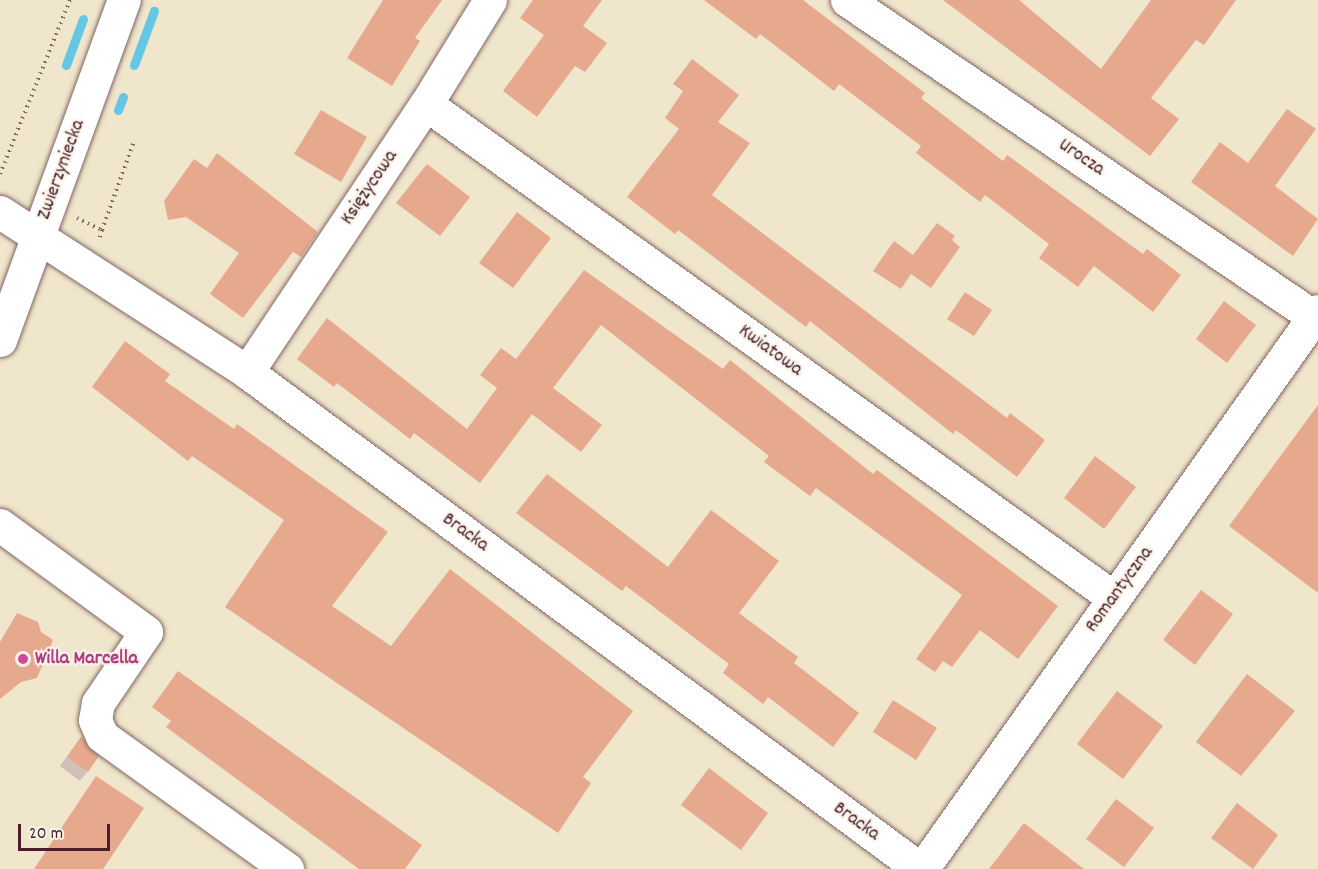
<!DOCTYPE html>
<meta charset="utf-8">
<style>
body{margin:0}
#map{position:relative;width:1318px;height:869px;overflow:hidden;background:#efe6cc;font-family:Dekko,sans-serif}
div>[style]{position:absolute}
.industrial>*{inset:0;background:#cfc0ba}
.stream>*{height:9px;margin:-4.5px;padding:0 4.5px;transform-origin:4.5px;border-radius:4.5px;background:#66c6e5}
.building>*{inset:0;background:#e7a98e}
.path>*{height:4px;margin-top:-2px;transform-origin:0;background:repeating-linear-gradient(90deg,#846563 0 1.5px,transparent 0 6px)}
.roads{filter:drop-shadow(0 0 2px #846563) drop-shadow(0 0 2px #846563)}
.minor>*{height:33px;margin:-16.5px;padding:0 16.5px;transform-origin:16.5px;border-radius:16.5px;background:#fff}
.dots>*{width:16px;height:16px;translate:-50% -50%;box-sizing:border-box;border:3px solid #f7f3e8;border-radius:50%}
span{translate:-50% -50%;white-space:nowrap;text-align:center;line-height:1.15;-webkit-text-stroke:4.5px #f7f3e8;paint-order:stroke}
.street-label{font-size:20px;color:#4a1f2b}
.hotel-label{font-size:20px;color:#b23c85;font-weight:700}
.left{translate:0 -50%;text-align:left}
.scale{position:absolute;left:18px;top:824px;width:92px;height:27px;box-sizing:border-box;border:3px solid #4a1f2b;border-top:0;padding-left:8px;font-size:18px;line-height:21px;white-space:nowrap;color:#4a1f2b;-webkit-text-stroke:4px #f7f3e8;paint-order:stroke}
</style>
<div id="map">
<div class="industrial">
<i style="clip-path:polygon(81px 737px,102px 752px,80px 781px,60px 766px)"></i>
</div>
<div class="stream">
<i style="left:66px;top:65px;width:49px;rotate:-69.7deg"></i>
<i style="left:134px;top:65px;width:58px;rotate:-69.7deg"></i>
<i style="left:118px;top:110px;width:14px;rotate:-69deg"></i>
</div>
<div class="building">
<i style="clip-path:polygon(383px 0,442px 0,415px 38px,420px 41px,392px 86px,347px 58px)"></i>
<i style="clip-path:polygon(533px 0,602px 0,583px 26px,607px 43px,585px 72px,575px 66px,537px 117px,503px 91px,544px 35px,520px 18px)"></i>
<i style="clip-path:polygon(704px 0,803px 0,925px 93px,921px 98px,1003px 161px,1007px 155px,1143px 254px,1147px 249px,1181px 275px,1153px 312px,1094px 266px,1078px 287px,1039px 258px,1049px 244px,985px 195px,980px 202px,916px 153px,921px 146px,839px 84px,834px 91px,760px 34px,756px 39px)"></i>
<i style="clip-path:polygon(943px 0,1019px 0,1101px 69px,1151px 0,1236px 0,1204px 45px,1196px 40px,1151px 98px,1179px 119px,1150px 156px)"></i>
<i style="clip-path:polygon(692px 59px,739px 95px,718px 122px,750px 143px,712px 195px,1007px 418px,1010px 413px,1045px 440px,1017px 477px,956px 430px,953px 434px,810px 321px,806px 327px,678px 230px,675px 234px,627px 197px,679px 129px,665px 118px,683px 91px,673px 84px)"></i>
<i style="clip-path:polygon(1287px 109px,1316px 129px,1275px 186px,1318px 219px,1293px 256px,1191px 182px,1220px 142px,1248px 163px)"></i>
<i style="clip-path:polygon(321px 110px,367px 137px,341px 182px,294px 154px)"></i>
<i style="clip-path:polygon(217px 153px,318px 232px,301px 257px,293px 252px,243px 318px,210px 294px,239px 253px,186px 217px,168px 220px,164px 201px,194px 159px,207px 168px)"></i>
<i style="clip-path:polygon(427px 164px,470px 197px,440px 236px,396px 203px)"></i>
<i style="clip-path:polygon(517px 212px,551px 238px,513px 288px,479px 263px)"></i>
<i style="clip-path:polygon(937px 223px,955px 236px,952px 240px,960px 247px,931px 288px,911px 274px,901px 289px,873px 271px,894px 241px,913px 255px)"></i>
<i style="clip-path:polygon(584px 270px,723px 369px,730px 360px,873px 474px,877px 470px,1058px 606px,1018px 659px,980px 630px,952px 667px,943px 661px,935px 672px,916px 659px,962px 595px,816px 488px,810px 496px,764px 462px,769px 456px,601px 325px,553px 388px,602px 425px,581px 452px,532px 414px,480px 483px,414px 433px,410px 439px,337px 383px,334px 387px,297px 359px,327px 318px,467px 429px,497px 388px,480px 375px,501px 348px,516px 359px)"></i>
<i style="clip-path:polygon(965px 292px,992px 310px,974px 336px,947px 319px)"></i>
<i style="clip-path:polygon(1224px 301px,1256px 325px,1227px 363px,1196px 339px)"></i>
<i style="clip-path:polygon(125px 341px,170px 374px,165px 381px,234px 429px,237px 424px,388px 532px,332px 606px,391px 646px,450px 569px,633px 711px,583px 777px,591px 783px,558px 833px,225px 607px,284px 520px,192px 456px,188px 461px,92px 387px)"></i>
<i style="clip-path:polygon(1318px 405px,1318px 593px,1229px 526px)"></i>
<i style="clip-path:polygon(1095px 456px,1136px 487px,1104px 529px,1064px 498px)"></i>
<i style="clip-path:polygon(547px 474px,668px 567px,711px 510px,779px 561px,739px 613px,798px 657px,794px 663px,859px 713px,833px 747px,768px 697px,763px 704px,723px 673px,729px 664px,626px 586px,622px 591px,516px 513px)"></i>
<i style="clip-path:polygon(1201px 590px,1233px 614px,1195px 665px,1163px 640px)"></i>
<i style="clip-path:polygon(17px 613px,38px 622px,41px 632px,53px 640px,37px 678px,21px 682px,0 699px,0 642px)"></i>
<i style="clip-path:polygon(178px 671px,422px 845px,405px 869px,359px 869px,166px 727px,171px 721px,152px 707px)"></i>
<i style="clip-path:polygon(1247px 674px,1295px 711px,1241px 776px,1196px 742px)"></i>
<i style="clip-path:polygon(1117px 691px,1163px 726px,1123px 779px,1077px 744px)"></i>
<i style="clip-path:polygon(893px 700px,937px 728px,916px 760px,873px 732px)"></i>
<i style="clip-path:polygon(81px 737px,98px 757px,88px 772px,67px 757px)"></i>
<i style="clip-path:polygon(709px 768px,768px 813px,741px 850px,681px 805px)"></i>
<i style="clip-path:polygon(96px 776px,144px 808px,103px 869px,34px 869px)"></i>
<i style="clip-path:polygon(1116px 799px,1154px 828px,1124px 867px,1086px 839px)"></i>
<i style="clip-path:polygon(1237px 803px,1278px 835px,1253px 869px,1211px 838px)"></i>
<i style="clip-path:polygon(1024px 823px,1084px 869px,989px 869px)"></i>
</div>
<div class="path">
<i style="left:0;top:174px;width:188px;rotate:-68.1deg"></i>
<i style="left:77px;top:218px;width:28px;rotate:26deg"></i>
<i style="left:102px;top:230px;width:10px;rotate:107deg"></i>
<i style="left:102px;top:230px;width:95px;rotate:-70.2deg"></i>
</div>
<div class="roads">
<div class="minor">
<i style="left:847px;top:0;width:564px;rotate:34.17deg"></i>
<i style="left:426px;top:104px;width:847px;rotate:35.68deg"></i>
<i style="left:0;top:212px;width:294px;rotate:32.9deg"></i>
<i style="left:247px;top:372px;width:837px;rotate:36.45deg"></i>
<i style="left:0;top:340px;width:362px;rotate:-70deg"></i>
<i style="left:247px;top:372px;width:322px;rotate:-56.3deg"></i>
<i style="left:426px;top:104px;width:122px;rotate:-58.4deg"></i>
<i style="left:0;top:525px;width:181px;rotate:36.2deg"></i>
<i style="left:146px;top:632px;width:86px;rotate:124.1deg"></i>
<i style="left:98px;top:703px;width:17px;rotate:100deg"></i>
<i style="left:95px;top:720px;width:17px;rotate:66deg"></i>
<i style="left:102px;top:736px;width:228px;rotate:35.7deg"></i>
<i style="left:922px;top:869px;width:684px;rotate:-54.64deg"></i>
</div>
</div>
<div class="dots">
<i style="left:23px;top:659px;background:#d1479c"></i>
</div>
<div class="street-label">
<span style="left:1081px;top:158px;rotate:34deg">Urocza</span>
<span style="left:62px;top:170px;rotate:-70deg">Zwierzyniecka</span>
<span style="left:370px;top:188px;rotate:-56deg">Księżycowa</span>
<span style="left:770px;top:351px;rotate:36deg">Kwiatowa</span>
<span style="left:465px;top:533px;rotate:36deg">Bracka</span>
<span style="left:1120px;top:590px;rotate:-54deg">Romantyczna</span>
<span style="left:856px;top:822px;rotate:36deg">Bracka</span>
</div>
<div class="hotel-label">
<span class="left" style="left:35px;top:659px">Willa Marcella</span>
</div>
<div class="scale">20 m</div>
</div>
